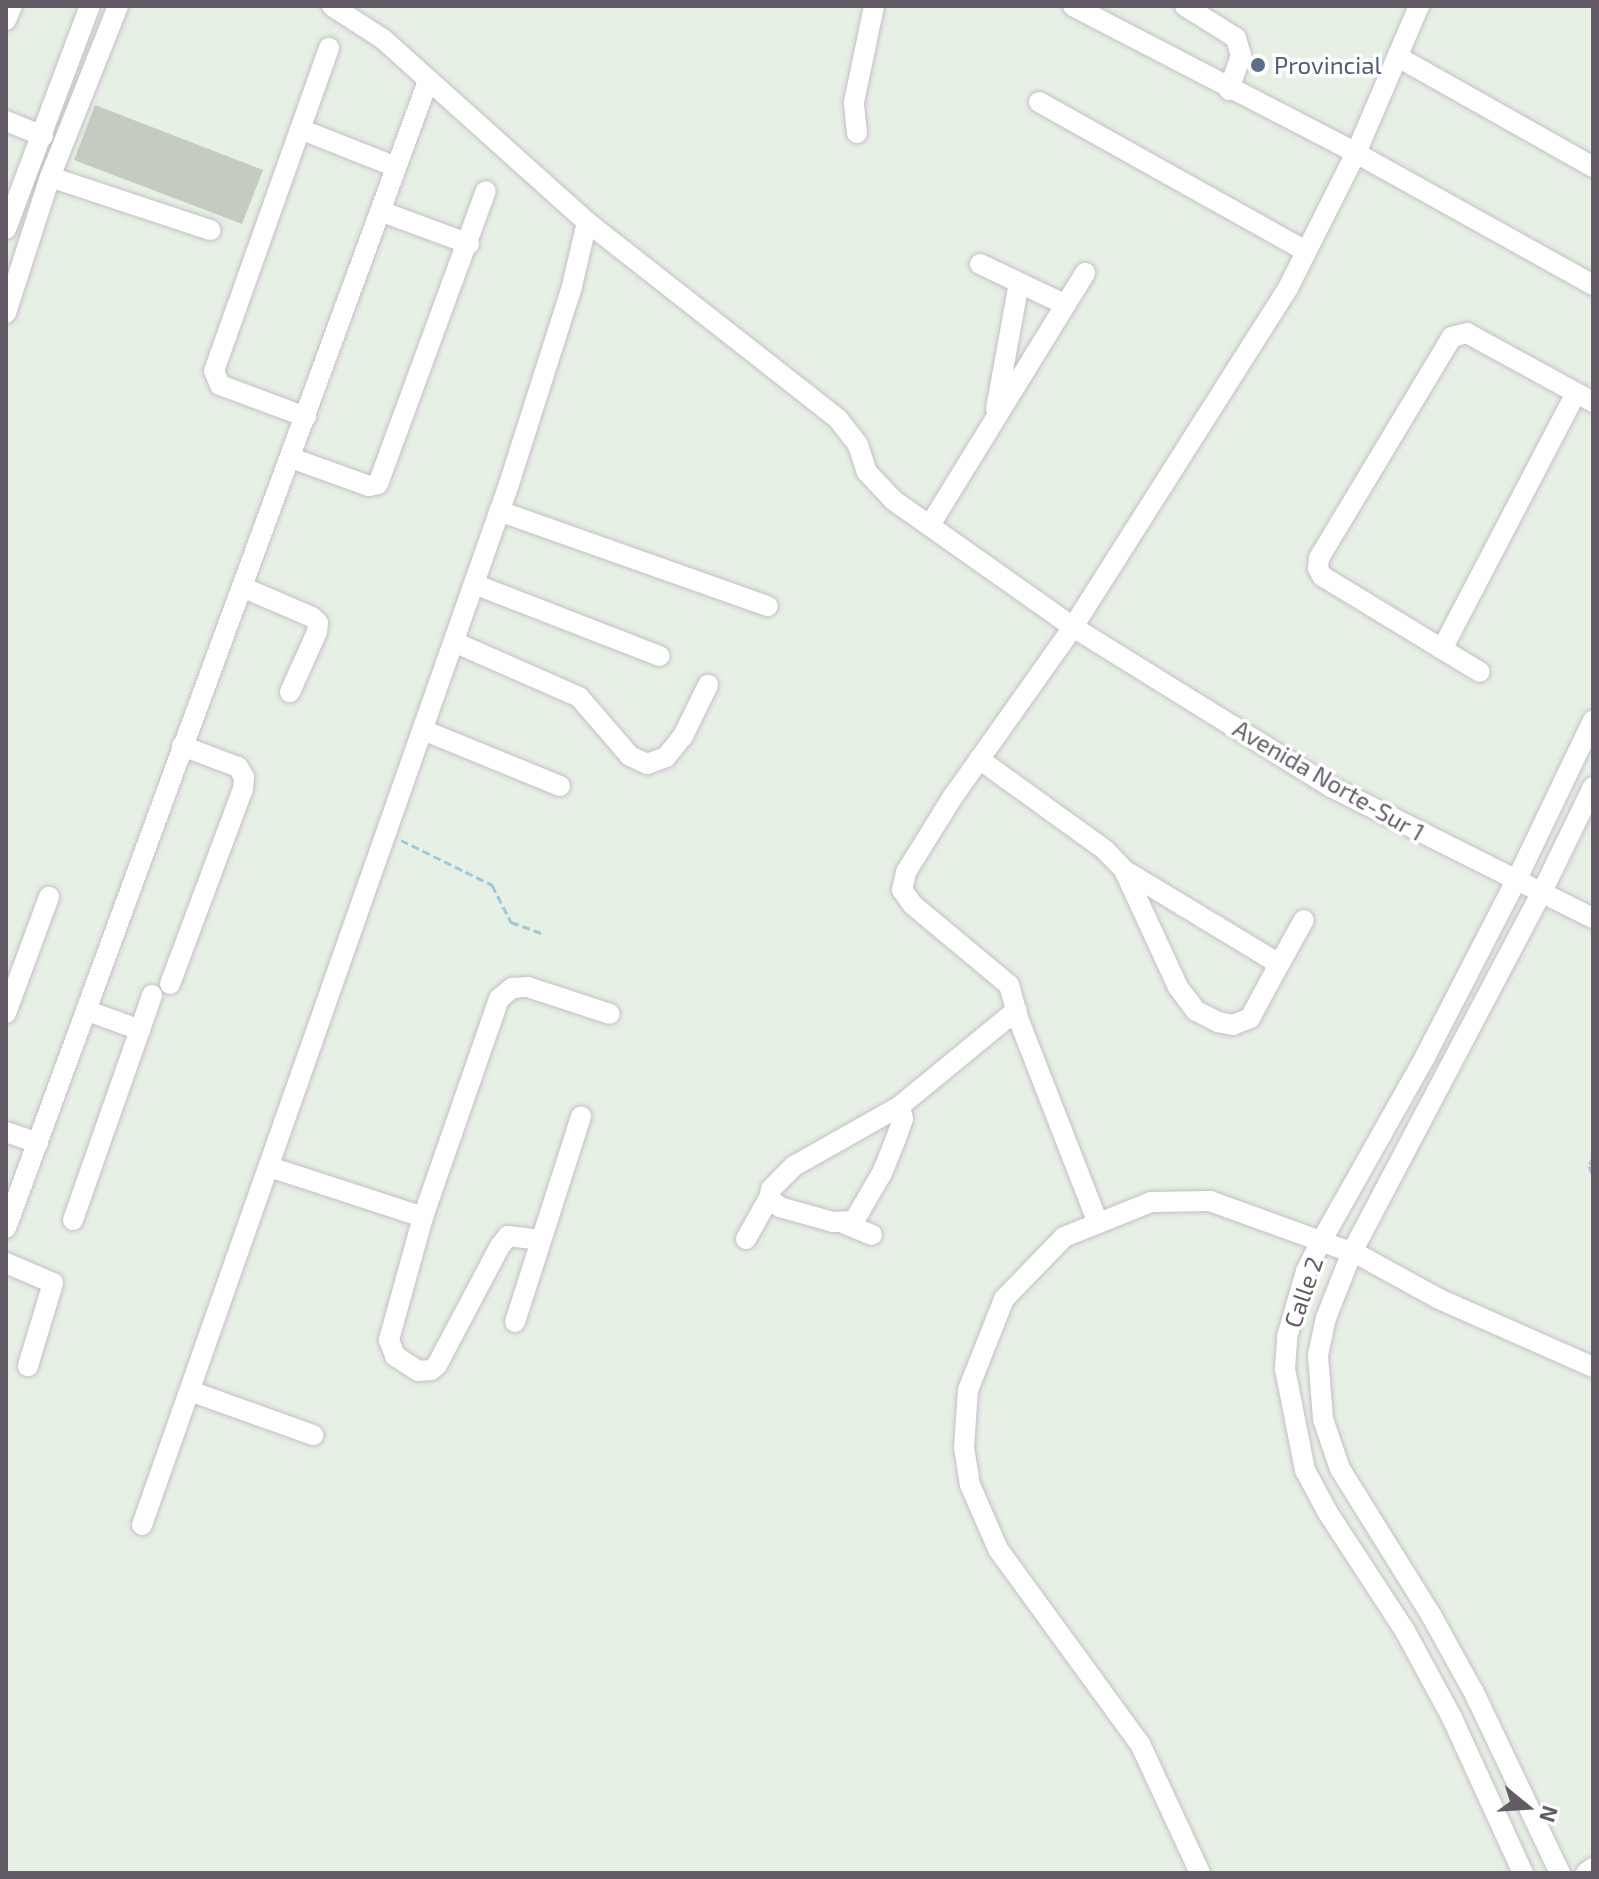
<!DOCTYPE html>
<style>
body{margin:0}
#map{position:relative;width:1599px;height:1879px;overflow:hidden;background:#e6f0e4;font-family:"Exo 2",sans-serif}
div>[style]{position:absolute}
.building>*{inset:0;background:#c4cbc1}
.path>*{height:3px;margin-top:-1.5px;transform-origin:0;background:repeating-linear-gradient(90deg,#a0c8dd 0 8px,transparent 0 12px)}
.roads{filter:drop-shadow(0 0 2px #c5bec6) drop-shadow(0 0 2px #c5bec6)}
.minor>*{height:20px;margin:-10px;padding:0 10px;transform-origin:10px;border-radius:10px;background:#fff}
.dots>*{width:22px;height:22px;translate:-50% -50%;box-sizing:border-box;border:4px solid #fff;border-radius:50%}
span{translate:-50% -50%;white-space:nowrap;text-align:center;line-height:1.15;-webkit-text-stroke:7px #fff;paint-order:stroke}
.service-label{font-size:24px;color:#4e5e75}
.left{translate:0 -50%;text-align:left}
.street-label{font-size:24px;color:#635c66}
.frame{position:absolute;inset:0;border:8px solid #635c66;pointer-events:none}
.north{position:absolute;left:1487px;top:1767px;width:80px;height:80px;-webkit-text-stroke:6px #fff;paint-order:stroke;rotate:108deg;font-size:22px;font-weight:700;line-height:32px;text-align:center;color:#635c66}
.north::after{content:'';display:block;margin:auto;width:28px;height:36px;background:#635c66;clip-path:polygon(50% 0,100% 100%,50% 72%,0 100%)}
</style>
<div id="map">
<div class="building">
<i style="clip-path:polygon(95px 105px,263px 170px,242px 224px,74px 160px)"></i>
</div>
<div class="path">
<i style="left:401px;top:840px;width:102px;rotate:26.3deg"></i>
<i style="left:492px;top:885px;width:42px;rotate:62.8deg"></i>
<i style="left:511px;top:922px;width:35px;rotate:20deg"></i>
<i style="left:1593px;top:1157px;width:10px;rotate:114deg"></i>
<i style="left:1589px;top:1166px;width:11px;rotate:68deg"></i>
</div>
<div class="roads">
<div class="minor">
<i style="left:332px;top:6px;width:61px;rotate:32.9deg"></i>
<i style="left:383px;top:39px;width:274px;rotate:41.9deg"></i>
<i style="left:587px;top:222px;width:319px;rotate:38.1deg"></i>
<i style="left:838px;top:419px;width:33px;rotate:52deg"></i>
<i style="left:858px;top:445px;width:28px;rotate:72deg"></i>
<i style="left:867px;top:472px;width:38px;rotate:47deg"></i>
<i style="left:893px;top:500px;width:220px;rotate:35.2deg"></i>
<i style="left:1073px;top:627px;width:401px;rotate:-57.6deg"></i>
<i style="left:1288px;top:288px;width:151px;rotate:-63.3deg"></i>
<i style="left:1356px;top:153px;width:160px;rotate:-66.8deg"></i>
<i style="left:1073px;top:6px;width:319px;rotate:27.4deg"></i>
<i style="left:1356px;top:153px;width:271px;rotate:29.1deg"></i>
<i style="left:1185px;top:6px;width:60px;rotate:32.1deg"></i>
<i style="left:1236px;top:38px;width:18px;rotate:74deg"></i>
<i style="left:1241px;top:55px;width:37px;rotate:109deg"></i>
<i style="left:6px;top:20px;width:15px;rotate:-67deg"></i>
<i style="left:1398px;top:57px;width:224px;rotate:29.4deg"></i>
<i style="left:1039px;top:102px;width:306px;rotate:29.2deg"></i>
<i style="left:6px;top:121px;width:40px;rotate:22deg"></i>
<i style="left:300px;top:129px;width:103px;rotate:21.6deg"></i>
<i style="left:857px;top:133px;width:31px;rotate:-96deg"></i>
<i style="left:854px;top:102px;width:98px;rotate:-78.2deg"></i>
<i style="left:50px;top:177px;width:169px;rotate:18.3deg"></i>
<i style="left:380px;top:211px;width:95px;rotate:20.3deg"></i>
<i style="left:6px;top:229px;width:238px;rotate:-69.4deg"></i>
<i style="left:980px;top:264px;width:95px;rotate:25.5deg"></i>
<i style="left:6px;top:313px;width:143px;rotate:-72.1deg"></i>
<i style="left:50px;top:177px;width:184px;rotate:-68.3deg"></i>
<i style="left:1576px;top:393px;width:289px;rotate:117.6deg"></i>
<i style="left:1442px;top:649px;width:140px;rotate:-148.7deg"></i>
<i style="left:1322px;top:576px;width:9px;rotate:-117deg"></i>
<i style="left:1318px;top:568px;width:10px;rotate:-84deg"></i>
<i style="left:1319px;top:558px;width:258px;rotate:-59deg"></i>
<i style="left:1452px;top:337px;width:16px;rotate:-15deg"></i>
<i style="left:1467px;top:333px;width:144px;rotate:28.7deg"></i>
<i style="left:996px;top:409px;width:128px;rotate:-79.7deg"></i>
<i style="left:306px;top:417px;width:92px;rotate:-159.6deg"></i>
<i style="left:220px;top:385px;width:15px;rotate:-113deg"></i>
<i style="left:214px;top:371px;width:343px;rotate:-70.4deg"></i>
<i style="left:291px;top:458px;width:83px;rotate:19.7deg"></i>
<i style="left:369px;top:486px;width:9px;rotate:-13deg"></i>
<i style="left:378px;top:484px;width:312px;rotate:-69.8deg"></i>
<i style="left:499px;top:511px;width:285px;rotate:19.5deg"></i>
<i style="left:930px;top:525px;width:296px;rotate:-58.4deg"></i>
<i style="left:474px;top:584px;width:199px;rotate:21.2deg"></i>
<i style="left:242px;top:587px;width:76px;rotate:23.2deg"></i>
<i style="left:312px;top:617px;width:8px;rotate:45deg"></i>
<i style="left:318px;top:623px;width:9px;rotate:96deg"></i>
<i style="left:317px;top:632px;width:66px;rotate:114.2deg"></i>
<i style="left:454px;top:642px;width:137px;rotate:23.7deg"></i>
<i style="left:579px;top:697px;width:78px;rotate:49.2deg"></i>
<i style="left:630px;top:756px;width:19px;rotate:25deg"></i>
<i style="left:647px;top:764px;width:20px;rotate:-20deg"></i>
<i style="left:666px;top:757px;width:27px;rotate:-51deg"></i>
<i style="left:683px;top:736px;width:57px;rotate:-63.9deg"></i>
<i style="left:1442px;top:649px;width:44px;rotate:31.2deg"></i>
<i style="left:423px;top:730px;width:148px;rotate:22.2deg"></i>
<i style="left:979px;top:759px;width:155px;rotate:35.8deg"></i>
<i style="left:1105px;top:850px;width:28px;rotate:46deg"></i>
<i style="left:1124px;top:870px;width:175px;rotate:31.2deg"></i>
<i style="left:1274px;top:961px;width:9px;rotate:77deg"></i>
<i style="left:1276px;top:970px;width:55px;rotate:118.4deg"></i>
<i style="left:1250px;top:1018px;width:18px;rotate:158deg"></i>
<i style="left:1233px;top:1025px;width:15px;rotate:-169deg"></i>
<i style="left:1218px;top:1022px;width:25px;rotate:-153deg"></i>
<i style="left:1196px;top:1011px;width:30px;rotate:-127deg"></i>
<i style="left:1178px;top:987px;width:129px;rotate:-114.8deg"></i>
<i style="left:1276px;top:970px;width:57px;rotate:-60.8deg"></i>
<i style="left:170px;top:984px;width:208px;rotate:-69.5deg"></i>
<i style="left:243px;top:789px;width:12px;rotate:-85deg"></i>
<i style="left:244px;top:777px;width:12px;rotate:-121deg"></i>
<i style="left:238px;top:767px;width:60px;rotate:-159.4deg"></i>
<i style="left:6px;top:1013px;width:124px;rotate:-69.7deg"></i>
<i style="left:140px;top:1030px;width:37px;rotate:-71deg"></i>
<i style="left:900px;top:1106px;width:13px;rotate:77deg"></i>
<i style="left:903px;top:1119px;width:23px;rotate:110deg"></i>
<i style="left:895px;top:1141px;width:35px;rotate:112deg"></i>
<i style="left:882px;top:1173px;width:56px;rotate:120.3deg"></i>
<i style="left:854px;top:1221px;width:21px;rotate:177deg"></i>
<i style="left:833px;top:1222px;width:55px;rotate:-164.2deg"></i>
<i style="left:780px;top:1207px;width:14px;rotate:-141deg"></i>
<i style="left:769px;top:1198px;width:9px;rotate:-77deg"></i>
<i style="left:771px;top:1189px;width:33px;rotate:-45deg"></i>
<i style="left:794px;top:1166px;width:122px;rotate:-29.5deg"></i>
<i style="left:900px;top:1106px;width:151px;rotate:-39.4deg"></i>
<i style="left:6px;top:1132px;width:34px;rotate:19deg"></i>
<i style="left:270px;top:1167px;width:161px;rotate:18.1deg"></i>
<i style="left:423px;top:1217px;width:128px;rotate:105.5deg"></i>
<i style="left:389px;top:1340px;width:17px;rotate:69deg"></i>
<i style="left:395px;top:1356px;width:27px;rotate:33deg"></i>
<i style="left:418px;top:1371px;width:13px;rotate:-4deg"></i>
<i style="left:431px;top:1370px;width:8px;rotate:-40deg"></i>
<i style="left:437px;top:1365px;width:135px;rotate:-62.1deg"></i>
<i style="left:500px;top:1246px;width:13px;rotate:-51deg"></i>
<i style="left:508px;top:1236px;width:33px;rotate:7deg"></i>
<i style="left:423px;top:1217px;width:231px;rotate:-70.8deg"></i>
<i style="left:499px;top:999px;width:17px;rotate:-40deg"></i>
<i style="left:512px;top:988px;width:16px;rotate:-4deg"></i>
<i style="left:528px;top:987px;width:86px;rotate:18.2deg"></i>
<i style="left:73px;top:1220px;width:201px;rotate:-70.6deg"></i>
<i style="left:140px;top:1030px;width:55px;rotate:-159.9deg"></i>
<i style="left:1098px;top:1223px;width:220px;rotate:-111.3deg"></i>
<i style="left:1018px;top:1018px;width:34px;rotate:-105deg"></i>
<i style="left:1009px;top:985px;width:125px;rotate:-140.2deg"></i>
<i style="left:913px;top:905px;width:19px;rotate:-126deg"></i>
<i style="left:902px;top:890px;width:18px;rotate:-77deg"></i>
<i style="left:906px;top:872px;width:87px;rotate:-58.1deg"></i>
<i style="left:952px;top:798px;width:209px;rotate:-54.7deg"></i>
<i style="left:1073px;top:627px;width:304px;rotate:31.8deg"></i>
<i style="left:1331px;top:787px;width:293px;rotate:26.6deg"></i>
<i style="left:845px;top:1224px;width:29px;rotate:22deg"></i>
<i style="left:6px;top:1228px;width:1222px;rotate:-69.8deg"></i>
<i style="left:746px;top:1239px;width:47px;rotate:-60.7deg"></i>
<i style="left:6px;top:1263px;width:51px;rotate:23.1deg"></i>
<i style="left:53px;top:1283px;width:87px;rotate:106.8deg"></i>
<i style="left:515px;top:1322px;width:216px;rotate:-72.2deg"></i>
<i style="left:190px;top:1391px;width:131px;rotate:19.7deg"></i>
<i style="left:142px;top:1525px;width:1104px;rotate:-70.58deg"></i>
<i style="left:509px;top:484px;width:208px;rotate:-72.3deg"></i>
<i style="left:572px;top:286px;width:66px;rotate:-76.8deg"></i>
<i style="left:1200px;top:1873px;width:142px;rotate:-114.9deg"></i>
<i style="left:1140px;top:1744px;width:241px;rotate:-126.1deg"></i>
<i style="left:998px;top:1549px;width:70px;rotate:-113.6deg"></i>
<i style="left:970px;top:1485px;width:37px;rotate:-99deg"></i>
<i style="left:964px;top:1448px;width:58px;rotate:-86.1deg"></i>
<i style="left:968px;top:1390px;width:98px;rotate:-68.4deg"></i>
<i style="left:1004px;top:1299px;width:86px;rotate:-45.9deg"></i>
<i style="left:1064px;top:1237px;width:94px;rotate:-21.9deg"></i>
<i style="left:1151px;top:1202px;width:59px;rotate:-1deg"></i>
<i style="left:1210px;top:1201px;width:158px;rotate:19.9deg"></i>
<i style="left:1359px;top:1255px;width:91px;rotate:28.8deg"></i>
<i style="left:1439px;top:1299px;width:168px;rotate:23.8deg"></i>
<i style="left:1523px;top:1873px;width:173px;rotate:-114.6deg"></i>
<i style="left:1451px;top:1716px;width:97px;rotate:-118.4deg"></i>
<i style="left:1405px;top:1631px;width:141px;rotate:-123.1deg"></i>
<i style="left:1328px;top:1513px;width:49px;rotate:-118.1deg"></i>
<i style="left:1305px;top:1470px;width:103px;rotate:-101.2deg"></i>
<i style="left:1285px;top:1369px;width:32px;rotate:-86deg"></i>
<i style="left:1287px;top:1337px;width:69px;rotate:-73.9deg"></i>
<i style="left:1306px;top:1271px;width:35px;rotate:-63deg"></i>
<i style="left:1322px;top:1240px;width:210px;rotate:-60.6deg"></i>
<i style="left:1425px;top:1057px;width:198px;rotate:-62.7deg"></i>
<i style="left:1516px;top:881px;width:178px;rotate:-64.4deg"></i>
<i style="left:1560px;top:1873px;width:202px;rotate:-115.5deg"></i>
<i style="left:1473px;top:1691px;width:87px;rotate:-118.9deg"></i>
<i style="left:1431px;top:1615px;width:172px;rotate:-121.9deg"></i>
<i style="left:1340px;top:1469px;width:53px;rotate:-108.8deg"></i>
<i style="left:1323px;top:1419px;width:64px;rotate:-94.5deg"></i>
<i style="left:1318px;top:1355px;width:38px;rotate:-78deg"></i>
<i style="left:1326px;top:1318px;width:71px;rotate:-68.5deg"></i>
<i style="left:1352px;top:1252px;width:405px;rotate:-62.2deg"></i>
<i style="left:1541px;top:894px;width:119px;rotate:-64.1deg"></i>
<i style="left:1586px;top:1873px;width:9px;rotate:-36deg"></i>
</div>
</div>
<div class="dots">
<i style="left:1258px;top:65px;background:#5c6f8a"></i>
</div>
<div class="service-label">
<span class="left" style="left:1274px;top:65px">Provincial</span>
</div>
<div class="street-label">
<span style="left:1329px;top:780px;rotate:30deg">Avenida Norte-Sur 1</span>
<span style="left:1303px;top:1292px;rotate:-71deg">Calle 2</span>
</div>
<div class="frame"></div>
<div class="north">N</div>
</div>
